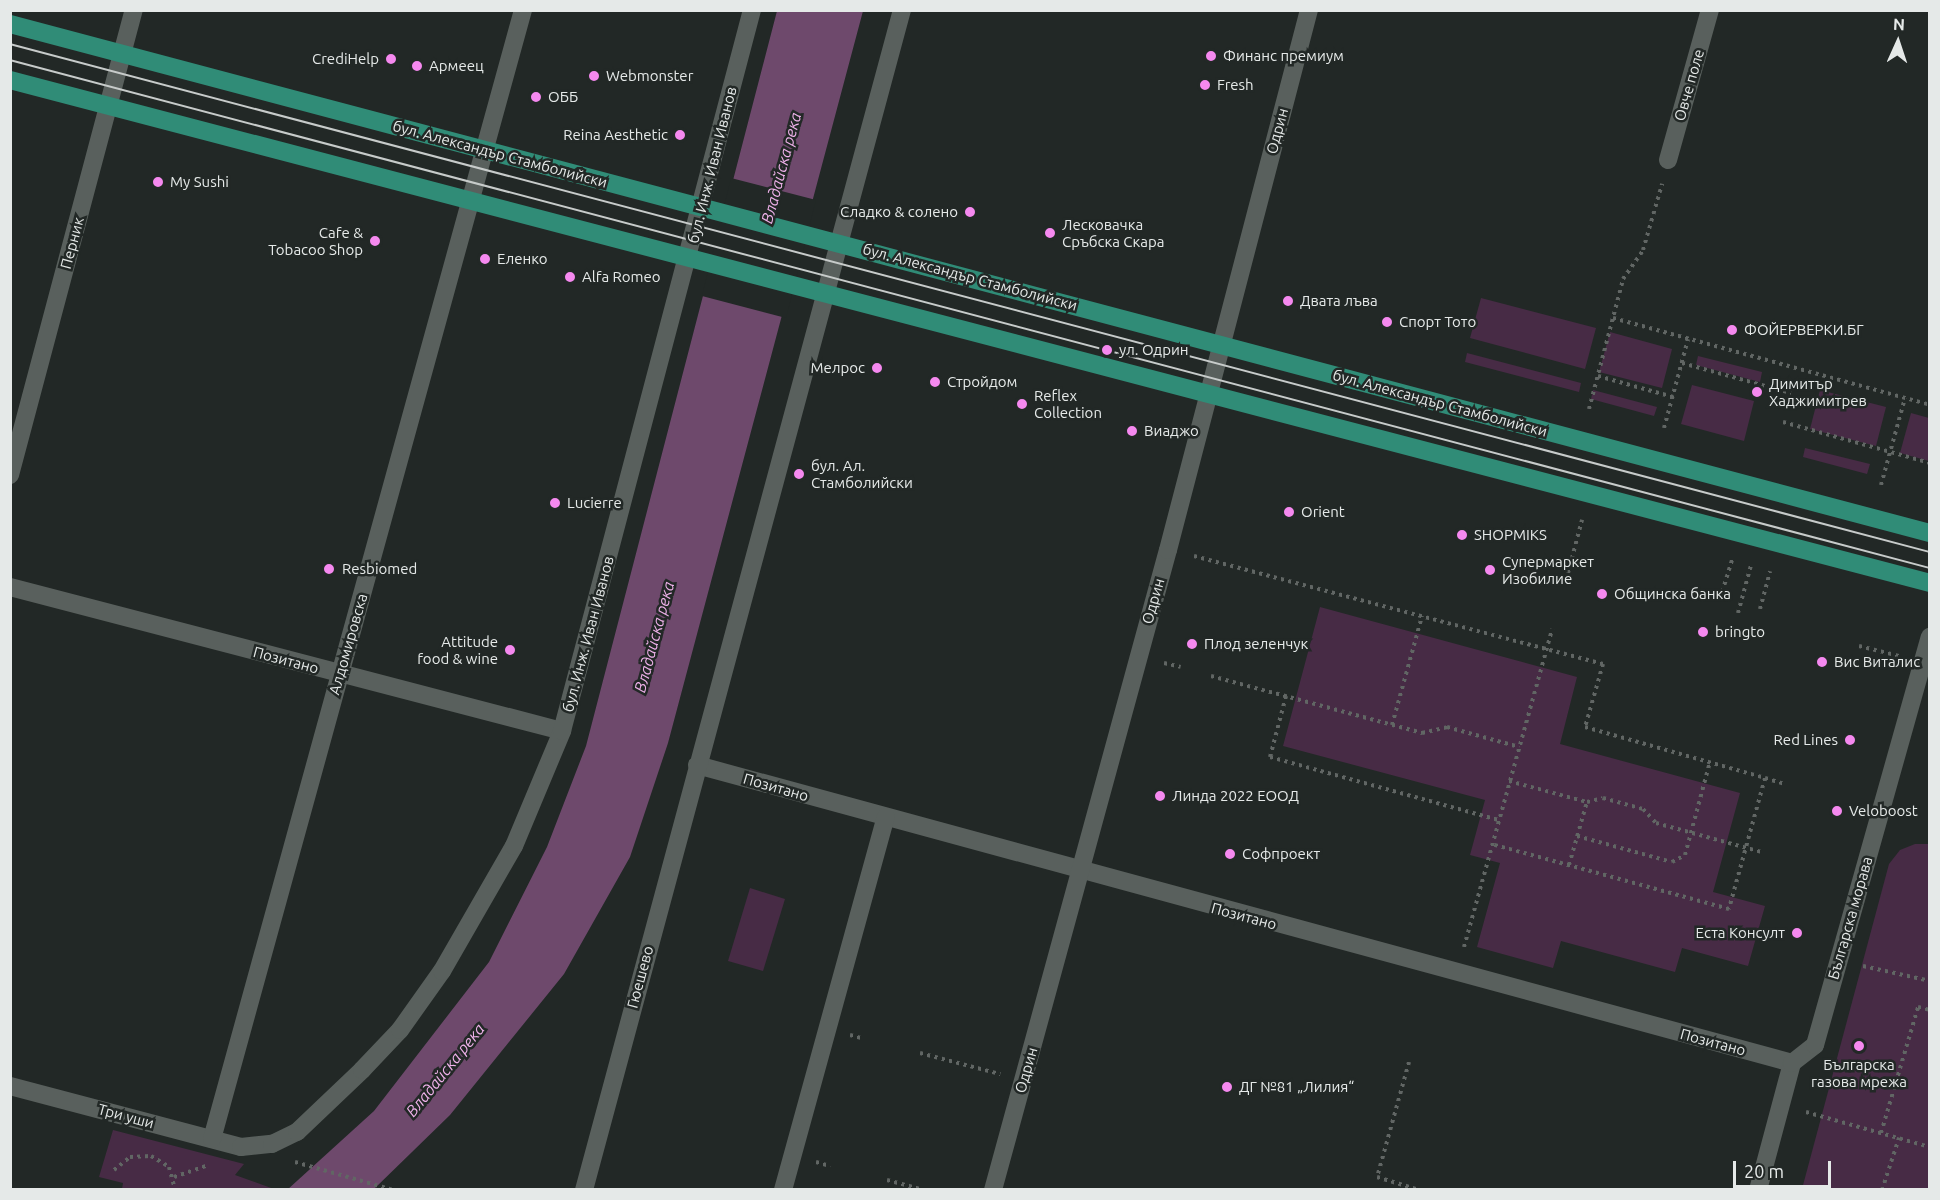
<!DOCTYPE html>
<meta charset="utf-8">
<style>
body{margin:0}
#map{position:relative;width:1940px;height:1200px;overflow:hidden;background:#222826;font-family:Ubuntu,sans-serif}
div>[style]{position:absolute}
.green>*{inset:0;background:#472b45}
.water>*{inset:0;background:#6e496c}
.pier>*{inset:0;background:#222826}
.path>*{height:4px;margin-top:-2px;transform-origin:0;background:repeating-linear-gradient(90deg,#616664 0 3px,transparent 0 7.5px)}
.minor>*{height:18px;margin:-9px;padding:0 9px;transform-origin:9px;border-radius:9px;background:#59605d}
.major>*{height:18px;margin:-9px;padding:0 9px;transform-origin:9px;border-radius:9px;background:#308c77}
.tram>*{height:1.5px;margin:-0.75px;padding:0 0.75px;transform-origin:0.75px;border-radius:0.75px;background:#c7cbca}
.dots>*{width:16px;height:16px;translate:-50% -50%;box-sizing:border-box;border:3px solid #222826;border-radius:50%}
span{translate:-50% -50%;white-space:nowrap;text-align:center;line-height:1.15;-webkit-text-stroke:5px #222826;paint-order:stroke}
.poi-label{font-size:15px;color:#e5e9e8}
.left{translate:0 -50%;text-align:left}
.right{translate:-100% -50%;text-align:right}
.street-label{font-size:15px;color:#e5e9e8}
.water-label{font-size:16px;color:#f0b2eb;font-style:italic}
.frame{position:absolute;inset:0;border:12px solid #e5e9e8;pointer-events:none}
.north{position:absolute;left:1868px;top:12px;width:60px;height:60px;-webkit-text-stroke:4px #222826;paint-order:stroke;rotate:3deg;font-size:16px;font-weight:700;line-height:24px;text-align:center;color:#e5e9e8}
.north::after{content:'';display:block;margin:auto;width:21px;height:27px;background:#e5e9e8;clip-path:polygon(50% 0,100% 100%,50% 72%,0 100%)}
.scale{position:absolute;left:1733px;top:1161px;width:98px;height:27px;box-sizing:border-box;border:3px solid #e5e9e8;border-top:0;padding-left:8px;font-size:18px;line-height:21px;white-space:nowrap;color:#e5e9e8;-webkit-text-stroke:4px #222826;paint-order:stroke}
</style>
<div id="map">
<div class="green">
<i style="clip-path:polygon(1481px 298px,1596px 328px,1585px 369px,1470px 338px)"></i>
<i style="clip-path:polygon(1610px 332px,1672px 349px,1662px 388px,1599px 372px)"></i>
<i style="clip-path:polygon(1467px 353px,1581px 383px,1579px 392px,1465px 362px)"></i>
<i style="clip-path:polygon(1698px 356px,1762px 372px,1760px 382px,1696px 365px)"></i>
<i style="clip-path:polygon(1692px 385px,1754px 401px,1744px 441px,1681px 424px)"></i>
<i style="clip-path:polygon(1593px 390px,1657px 407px,1654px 416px,1591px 399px)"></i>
<i style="clip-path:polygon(1820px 390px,1886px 407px,1876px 446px,1810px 429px)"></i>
<i style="clip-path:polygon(1911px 413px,1929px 418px,1929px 461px,1900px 453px)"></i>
<i style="clip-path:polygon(1805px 448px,1870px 464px,1867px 474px,1803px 457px)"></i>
<i style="clip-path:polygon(1320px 607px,1577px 677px,1560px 744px,1740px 793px,1713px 892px,1765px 906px,1748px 966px,1682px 948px,1675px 972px,1561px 941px,1553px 968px,1477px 947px,1500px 863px,1470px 855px,1485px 800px,1283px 746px)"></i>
<i style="clip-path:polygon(1915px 844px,1930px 844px,1929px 1189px,1802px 1189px,1889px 864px,1900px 850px)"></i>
<i style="clip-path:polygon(750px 888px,785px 899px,763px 971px,728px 961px)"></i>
<i style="clip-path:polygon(113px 1130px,244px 1164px,235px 1175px,274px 1189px,122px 1189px,123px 1183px,99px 1177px)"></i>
</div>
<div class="water">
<i style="clip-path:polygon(777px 11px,863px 11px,668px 743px,630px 857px,564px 974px,450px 1115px,374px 1189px,287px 1190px,374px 1111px,489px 962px,547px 847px,586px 746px)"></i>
</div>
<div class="pier">
<i style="clip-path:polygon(731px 178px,816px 200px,786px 318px,702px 296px)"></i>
</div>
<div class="path">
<i style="left:1613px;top:318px;width:329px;rotate:15.3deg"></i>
<i style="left:1682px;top:363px;width:113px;rotate:15.4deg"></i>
<i style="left:1598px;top:376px;width:78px;rotate:15.6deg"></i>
<i style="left:1589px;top:409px;width:134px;rotate:-75.3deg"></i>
<i style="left:1623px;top:279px;width:35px;rotate:-55deg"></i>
<i style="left:1643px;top:250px;width:69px;rotate:-73.9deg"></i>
<i style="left:1783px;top:422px;width:153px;rotate:15.6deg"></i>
<i style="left:1664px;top:428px;width:92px;rotate:-74.9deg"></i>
<i style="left:1881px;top:485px;width:90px;rotate:-74.6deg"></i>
<i style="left:1194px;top:556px;width:423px;rotate:14.8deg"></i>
<i style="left:1603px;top:664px;width:66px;rotate:105.9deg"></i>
<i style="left:1585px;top:727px;width:187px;rotate:15.8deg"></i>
<i style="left:1765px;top:778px;width:136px;rotate:105.4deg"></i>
<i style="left:1729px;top:909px;width:246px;rotate:-164.7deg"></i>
<i style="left:1568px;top:573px;width:55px;rotate:-75.2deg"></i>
<i style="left:1720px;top:599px;width:41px;rotate:-72.9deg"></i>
<i style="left:1760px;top:609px;width:39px;rotate:-75deg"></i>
<i style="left:1738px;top:613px;width:50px;rotate:-74.8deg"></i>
<i style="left:1859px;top:646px;width:41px;rotate:14deg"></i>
<i style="left:1164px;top:663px;width:17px;rotate:13deg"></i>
<i style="left:1211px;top:676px;width:219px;rotate:15.1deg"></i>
<i style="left:1422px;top:733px;width:26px;rotate:-13deg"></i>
<i style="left:1447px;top:727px;width:75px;rotate:15.5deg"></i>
<i style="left:1286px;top:696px;width:63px;rotate:104.7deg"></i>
<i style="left:1270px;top:757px;width:238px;rotate:15.4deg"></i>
<i style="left:1392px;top:725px;width:113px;rotate:-74.6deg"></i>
<i style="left:1765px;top:778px;width:21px;rotate:17deg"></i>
<i style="left:1509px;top:781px;width:81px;rotate:15.1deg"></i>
<i style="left:1587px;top:802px;width:16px;rotate:-14deg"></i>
<i style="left:1603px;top:798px;width:41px;rotate:15.4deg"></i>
<i style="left:1643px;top:809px;width:19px;rotate:47deg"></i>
<i style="left:1656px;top:823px;width:109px;rotate:15.4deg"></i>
<i style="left:1577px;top:836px;width:98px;rotate:15.3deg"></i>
<i style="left:1672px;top:862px;width:15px;rotate:-28deg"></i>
<i style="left:1685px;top:855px;width:96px;rotate:-75deg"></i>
<i style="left:1569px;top:865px;width:66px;rotate:-74.1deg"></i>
<i style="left:1464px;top:947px;width:330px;rotate:-74.5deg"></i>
<i style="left:1863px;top:966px;width:69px;rotate:12.6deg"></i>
<i style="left:850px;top:1035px;width:11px;rotate:15deg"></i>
<i style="left:920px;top:1053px;width:83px;rotate:14.7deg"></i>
<i style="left:1409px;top:1062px;width:119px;rotate:105.5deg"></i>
<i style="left:1377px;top:1177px;width:44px;rotate:17.2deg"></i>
<i style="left:1806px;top:1112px;width:129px;rotate:15.8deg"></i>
<i style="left:1881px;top:1133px;width:131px;rotate:-73.6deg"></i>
<i style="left:1918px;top:1007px;width:12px;rotate:14deg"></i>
<i style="left:295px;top:1162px;width:102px;rotate:15.9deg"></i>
<i style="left:816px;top:1162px;width:15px;rotate:16deg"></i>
<i style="left:114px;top:1170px;width:21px;rotate:-39deg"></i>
<i style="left:130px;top:1157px;width:21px;rotate:-3deg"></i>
<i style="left:151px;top:1156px;width:21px;rotate:31deg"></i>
<i style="left:169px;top:1167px;width:24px;rotate:75deg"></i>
<i style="left:174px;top:1177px;width:37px;rotate:-19deg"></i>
<i style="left:887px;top:1180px;width:38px;rotate:15deg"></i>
<i style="left:1882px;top:1190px;width:55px;rotate:-71.9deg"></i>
</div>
<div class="minor">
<i style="left:1668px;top:160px;width:156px;rotate:-74.4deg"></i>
<i style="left:10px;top:475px;width:481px;rotate:-75.1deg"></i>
<i style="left:10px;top:587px;width:570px;rotate:14.62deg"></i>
<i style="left:697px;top:765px;width:1135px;rotate:15.22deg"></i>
<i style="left:10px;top:1086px;width:239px;rotate:14.8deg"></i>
<i style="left:241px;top:1147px;width:31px;rotate:-6deg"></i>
<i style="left:272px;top:1144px;width:28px;rotate:-26deg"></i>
<i style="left:297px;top:1132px;width:90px;rotate:-43.6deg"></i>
<i style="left:362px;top:1070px;width:55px;rotate:-46.5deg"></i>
<i style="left:400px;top:1030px;width:72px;rotate:-54.6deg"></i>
<i style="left:442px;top:971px;width:144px;rotate:-60.1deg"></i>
<i style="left:514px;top:846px;width:125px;rotate:-67.3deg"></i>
<i style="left:562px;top:731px;width:746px;rotate:-75.24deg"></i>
<i style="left:212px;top:1139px;width:1171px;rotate:-74.6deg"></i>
<i style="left:584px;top:1190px;width:1222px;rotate:-74.92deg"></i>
<i style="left:783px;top:1190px;width:387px;rotate:-74.6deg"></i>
<i style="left:993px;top:1190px;width:663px;rotate:-74.71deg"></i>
<i style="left:1168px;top:550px;width:558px;rotate:-75.37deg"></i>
<i style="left:1758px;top:1190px;width:131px;rotate:-75deg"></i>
<i style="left:1792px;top:1063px;width:29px;rotate:-38deg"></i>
<i style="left:1815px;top:1045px;width:424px;rotate:-74.3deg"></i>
</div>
<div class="major">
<i style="left:10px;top:24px;width:1986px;rotate:14.85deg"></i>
<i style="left:10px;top:80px;width:1985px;rotate:14.68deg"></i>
</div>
<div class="tram">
<i style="left:10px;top:44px;width:1986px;rotate:14.82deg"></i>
<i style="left:10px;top:60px;width:1986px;rotate:14.82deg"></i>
</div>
<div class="dots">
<i style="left:1211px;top:56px;background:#f589ef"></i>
<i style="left:391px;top:59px;background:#f589ef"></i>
<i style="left:417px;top:66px;background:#f589ef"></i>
<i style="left:594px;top:76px;background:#f589ef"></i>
<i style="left:1205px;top:85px;background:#f589ef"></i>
<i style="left:536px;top:97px;background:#f589ef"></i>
<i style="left:680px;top:135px;background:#f589ef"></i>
<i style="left:158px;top:182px;background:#f589ef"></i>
<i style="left:970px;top:212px;background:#f589ef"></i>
<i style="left:1050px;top:233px;background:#f589ef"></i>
<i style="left:375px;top:241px;background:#f589ef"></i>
<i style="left:485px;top:259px;background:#f589ef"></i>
<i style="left:570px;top:277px;background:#f589ef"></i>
<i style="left:1288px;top:301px;background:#f589ef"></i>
<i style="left:1387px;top:322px;background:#f589ef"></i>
<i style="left:1732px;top:330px;background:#f589ef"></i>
<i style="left:1107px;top:350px;background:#f589ef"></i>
<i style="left:877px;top:368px;background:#f589ef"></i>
<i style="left:935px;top:382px;background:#f589ef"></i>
<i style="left:1757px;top:392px;background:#f589ef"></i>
<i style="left:1022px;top:404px;background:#f589ef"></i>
<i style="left:1132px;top:431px;background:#f589ef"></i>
<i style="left:799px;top:474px;background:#f589ef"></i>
<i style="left:555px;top:503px;background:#f589ef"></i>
<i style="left:1289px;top:512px;background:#f589ef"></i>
<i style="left:1462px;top:535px;background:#f589ef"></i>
<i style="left:329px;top:569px;background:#f589ef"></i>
<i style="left:1490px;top:570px;background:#f589ef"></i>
<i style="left:1602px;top:594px;background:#f589ef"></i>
<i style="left:1703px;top:632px;background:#f589ef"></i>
<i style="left:1192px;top:644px;background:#f589ef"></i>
<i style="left:510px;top:650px;background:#f589ef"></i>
<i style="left:1822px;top:662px;background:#f589ef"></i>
<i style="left:1850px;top:740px;background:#f589ef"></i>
<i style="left:1160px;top:796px;background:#f589ef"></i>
<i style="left:1837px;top:811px;background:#f589ef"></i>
<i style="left:1230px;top:854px;background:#f589ef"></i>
<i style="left:1797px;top:933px;background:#f589ef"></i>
<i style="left:1859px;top:1046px;background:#f589ef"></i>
<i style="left:1227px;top:1087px;background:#f589ef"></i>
</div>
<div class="poi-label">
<span class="left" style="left:1223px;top:56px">Финанс премиум</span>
<span class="right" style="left:379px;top:59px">CrediHelp</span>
<span class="left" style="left:429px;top:66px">Армеец</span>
<span class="left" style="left:606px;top:76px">Webmonster</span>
<span class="left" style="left:1217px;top:85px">Fresh</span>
<span class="left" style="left:548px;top:97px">ОББ</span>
<span class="right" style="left:668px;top:135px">Reina Aesthetic</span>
<span class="left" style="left:170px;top:182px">My Sushi</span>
<span class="right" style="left:958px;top:212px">Сладко &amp; солено</span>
<span class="left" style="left:1062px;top:233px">Лесковачка<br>Сръбска Скара</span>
<span class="right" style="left:363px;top:241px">Cafe &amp;<br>Tobacoo Shop</span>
<span class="left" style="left:497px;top:259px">Еленко</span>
<span class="left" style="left:582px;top:277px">Alfa Romeo</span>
<span class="left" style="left:1300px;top:301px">Двата лъва</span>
<span class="left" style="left:1399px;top:322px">Спорт Тото</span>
<span class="left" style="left:1744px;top:330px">ФОЙЕРВЕРКИ.БГ</span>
<span class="left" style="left:1119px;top:350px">ул. Одрин</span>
<span class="right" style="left:865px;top:368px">Мелрос</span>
<span class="left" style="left:947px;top:382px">Стройдом</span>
<span class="left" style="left:1769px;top:392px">Димитър<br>Хаджимитрев</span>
<span class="left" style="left:1034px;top:404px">Reflex<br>Collection</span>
<span class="left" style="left:1144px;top:431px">Виаджо</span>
<span class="left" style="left:811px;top:474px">бул. Ал.<br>Стамболийски</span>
<span class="left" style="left:567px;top:503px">Lucierre</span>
<span class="left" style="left:1301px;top:512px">Orient</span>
<span class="left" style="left:1474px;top:535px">SHOPMIKS</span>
<span class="left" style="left:1502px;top:570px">Супермаркет<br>Изобилие</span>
<span class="left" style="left:342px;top:569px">Resbiomed</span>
<span class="left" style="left:1614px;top:594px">Общинска банка</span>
<span class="left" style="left:1715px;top:632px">bringto</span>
<span class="right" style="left:498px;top:650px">Attitude<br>food &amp; wine</span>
<span class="left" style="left:1204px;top:644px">Плод зеленчук</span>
<span class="left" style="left:1834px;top:662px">Вис Виталис</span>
<span class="right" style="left:1838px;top:740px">Red Lines</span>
<span class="left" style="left:1172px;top:796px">Линда 2022 ЕООД</span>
<span class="left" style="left:1849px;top:811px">Veloboost</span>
<span class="left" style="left:1242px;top:854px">Софпроект</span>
<span class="right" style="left:1785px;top:933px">Еста Консулт</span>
<span style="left:1859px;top:1073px">Българска<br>газова мрежа</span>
<span class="left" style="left:1239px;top:1087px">ДГ №81 „Лилия“</span>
</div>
<div class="street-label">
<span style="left:1689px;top:85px;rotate:-74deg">Овче поле</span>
<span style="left:1277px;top:131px;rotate:-75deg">Одрин</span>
<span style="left:500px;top:154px;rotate:15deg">бул. Александър Стамболийски</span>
<span style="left:712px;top:165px;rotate:-76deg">бул. Инж. Иван Иванов</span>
<span style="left:72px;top:243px;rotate:-75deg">Перник</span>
<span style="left:970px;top:277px;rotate:15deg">бул. Александър Стамболийски</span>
<span style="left:1440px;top:403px;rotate:15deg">бул. Александър Стамболийски</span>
<span style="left:1153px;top:601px;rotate:-74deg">Одрин</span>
<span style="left:588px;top:634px;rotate:-75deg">бул. Инж. Иван Иванов</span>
<span style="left:348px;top:644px;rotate:-74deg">Алдомировска</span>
<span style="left:286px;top:660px;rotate:15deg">Позитано</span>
<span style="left:776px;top:787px;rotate:16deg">Позитано</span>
<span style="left:1244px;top:916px;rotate:15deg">Позитано</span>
<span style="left:1850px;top:918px;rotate:-74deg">Българска морава</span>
<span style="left:640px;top:977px;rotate:-75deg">Гюешево</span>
<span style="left:1713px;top:1042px;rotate:15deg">Позитано</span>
<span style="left:1026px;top:1070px;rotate:-74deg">Одрин</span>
<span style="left:126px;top:1116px;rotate:15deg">Три уши</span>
</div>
<div class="water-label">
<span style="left:781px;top:168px;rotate:-75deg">Владайска река</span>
<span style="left:654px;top:637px;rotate:-75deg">Владайска река</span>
<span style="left:445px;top:1070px;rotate:-51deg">Владайска река</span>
</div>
<div class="frame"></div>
<div class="north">N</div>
<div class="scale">20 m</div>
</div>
